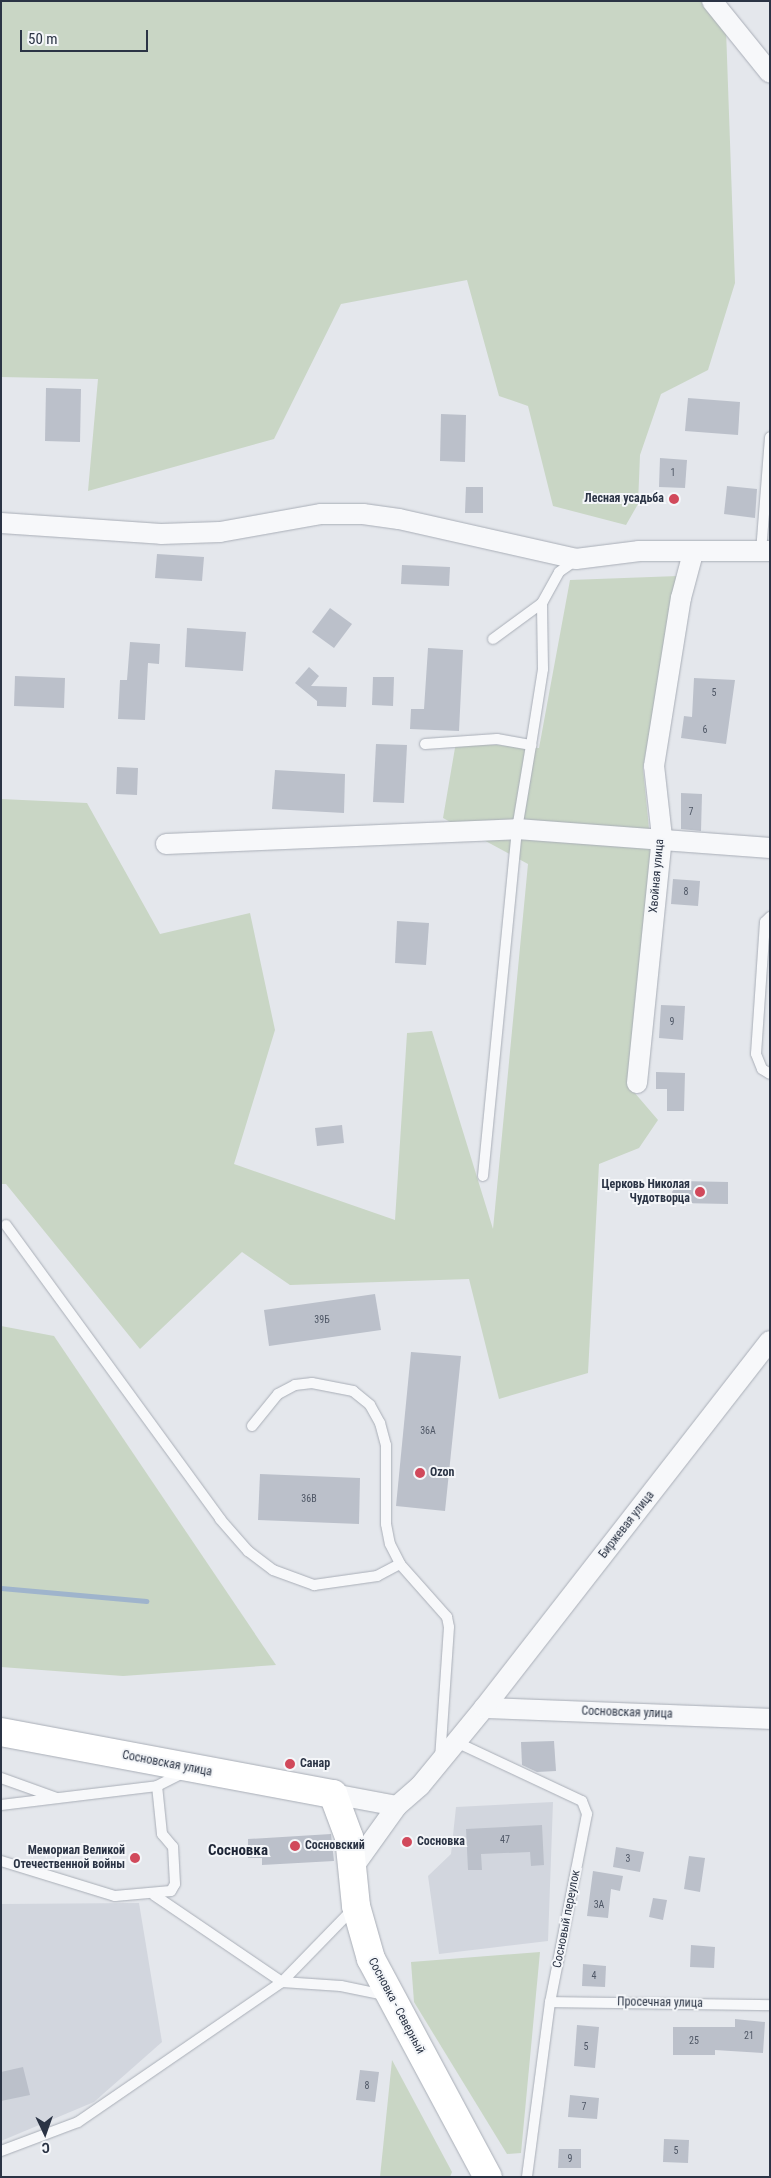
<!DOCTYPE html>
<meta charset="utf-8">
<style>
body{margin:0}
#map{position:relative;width:771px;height:2178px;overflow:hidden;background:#e4e7ec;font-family:"Roboto Condensed",sans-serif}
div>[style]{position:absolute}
.built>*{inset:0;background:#d2d6de}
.green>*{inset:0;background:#c9d6c5}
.stream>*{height:5px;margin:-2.5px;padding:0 2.5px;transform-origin:2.5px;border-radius:2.5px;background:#9fb4cc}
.building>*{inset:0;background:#bbc0ca}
.roads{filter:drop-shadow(0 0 1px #a9aeb7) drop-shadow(0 0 1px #a9aeb7)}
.lane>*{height:10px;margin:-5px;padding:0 5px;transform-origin:5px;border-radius:5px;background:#f7f8fa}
.street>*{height:20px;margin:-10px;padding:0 10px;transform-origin:10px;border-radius:10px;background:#f7f8fa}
.secondary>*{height:28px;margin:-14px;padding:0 14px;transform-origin:14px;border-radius:14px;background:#fff}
.dots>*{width:14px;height:14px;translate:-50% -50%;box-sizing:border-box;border:2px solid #f4f6f9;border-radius:50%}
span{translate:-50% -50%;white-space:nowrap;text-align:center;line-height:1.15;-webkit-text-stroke:4px #f4f6f9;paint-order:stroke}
.number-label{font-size:10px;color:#4f5766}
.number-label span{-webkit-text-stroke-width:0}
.poi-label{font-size:12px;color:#2b3445;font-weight:700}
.right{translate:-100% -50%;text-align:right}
.left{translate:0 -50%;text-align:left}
.street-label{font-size:12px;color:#2b3445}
.quarter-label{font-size:15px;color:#1d2536;font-weight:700}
.frame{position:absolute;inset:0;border:2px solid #2b3445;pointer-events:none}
.north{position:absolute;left:20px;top:2108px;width:50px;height:50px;-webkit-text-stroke:4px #f4f6f9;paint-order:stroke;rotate:177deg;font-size:14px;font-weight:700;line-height:20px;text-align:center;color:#2b3445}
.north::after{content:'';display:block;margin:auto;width:18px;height:22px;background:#2b3445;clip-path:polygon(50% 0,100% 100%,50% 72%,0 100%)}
.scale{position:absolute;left:20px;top:30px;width:128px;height:22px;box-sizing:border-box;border:2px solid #2b3445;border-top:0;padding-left:6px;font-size:15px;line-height:18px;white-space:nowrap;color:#2b3445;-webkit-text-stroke:4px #f4f6f9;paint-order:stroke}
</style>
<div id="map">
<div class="built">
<i style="clip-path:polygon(553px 1802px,548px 1941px,439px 1954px,428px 1876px,451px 1854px,456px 1807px)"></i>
<i style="clip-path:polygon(139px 1903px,162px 2042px,94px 2102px,1px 2141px,1px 1904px)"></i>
</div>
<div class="green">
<i style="clip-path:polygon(1px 1px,725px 1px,735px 283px,708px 370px,661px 394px,640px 455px,638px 504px,626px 525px,553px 506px,528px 406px,499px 396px,467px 280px,341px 304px,274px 439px,88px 491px,98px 379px,1px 377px)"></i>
<i style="clip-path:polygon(678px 576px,643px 768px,653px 869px,628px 1085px,658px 1120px,639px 1148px,599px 1164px,588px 1373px,499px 1399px,469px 1279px,290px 1285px,242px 1252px,140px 1349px,6px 1184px,1px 1184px,1px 799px,87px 803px,160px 934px,250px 913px,275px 1030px,234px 1164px,395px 1220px,407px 1033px,432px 1031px,493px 1229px,528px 864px,443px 818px,456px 742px,539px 748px,570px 580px)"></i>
<i style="clip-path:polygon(1px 1326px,54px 1336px,276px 1665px,123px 1676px,1px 1667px)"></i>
<i style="clip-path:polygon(540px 1952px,521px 2153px,507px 2154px,414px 2002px,411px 1962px)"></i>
<i style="clip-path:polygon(392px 2060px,452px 2172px,450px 2177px,380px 2177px)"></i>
</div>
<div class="stream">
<i style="left:1px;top:1588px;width:146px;rotate:5.1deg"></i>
</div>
<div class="building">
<i style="clip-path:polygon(46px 388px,81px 389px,80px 442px,45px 441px)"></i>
<i style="clip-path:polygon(688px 398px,740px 402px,738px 435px,685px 431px)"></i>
<i style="clip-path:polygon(441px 414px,466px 415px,465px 462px,440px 461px)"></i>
<i style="clip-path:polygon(660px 458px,687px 460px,685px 488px,659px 487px)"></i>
<i style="clip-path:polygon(727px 486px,757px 489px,755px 518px,724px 514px)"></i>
<i style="clip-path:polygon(466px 487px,483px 487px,483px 513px,465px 513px)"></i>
<i style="clip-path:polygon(157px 554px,204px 557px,202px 581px,155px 578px)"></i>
<i style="clip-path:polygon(402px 565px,450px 567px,449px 586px,401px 584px)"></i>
<i style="clip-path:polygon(330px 608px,352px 624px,334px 648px,312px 632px)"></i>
<i style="clip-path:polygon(187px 628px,246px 632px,243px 671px,185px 667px)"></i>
<i style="clip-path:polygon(130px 642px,160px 644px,159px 664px,148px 663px,145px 720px,118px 719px,120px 680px,127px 680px)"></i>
<i style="clip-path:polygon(428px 648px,463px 650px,459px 731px,410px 729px,411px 709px,424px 709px)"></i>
<i style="clip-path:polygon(309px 667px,319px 676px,311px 686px,347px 687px,346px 707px,317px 706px,317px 701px,295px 683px)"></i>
<i style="clip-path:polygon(15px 676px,65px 678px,64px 708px,14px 706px)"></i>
<i style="clip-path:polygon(373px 677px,394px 677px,393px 706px,372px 705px)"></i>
<i style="clip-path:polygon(694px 678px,735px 680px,726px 744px,681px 738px,684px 716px,692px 717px)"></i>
<i style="clip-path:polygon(376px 744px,407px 745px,404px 803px,373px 802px)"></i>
<i style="clip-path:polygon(117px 767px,138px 768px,137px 795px,116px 794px)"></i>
<i style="clip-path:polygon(275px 770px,345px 774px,344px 813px,272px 809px)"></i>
<i style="clip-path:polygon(681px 793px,702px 794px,701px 831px,681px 829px)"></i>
<i style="clip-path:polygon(673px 879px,700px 881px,698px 906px,671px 904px)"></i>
<i style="clip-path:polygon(397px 921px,429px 923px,426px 965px,395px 963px)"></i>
<i style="clip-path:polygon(661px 1005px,685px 1006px,683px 1040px,659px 1038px)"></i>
<i style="clip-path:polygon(656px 1072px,685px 1073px,684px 1111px,667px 1111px,667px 1089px,656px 1089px)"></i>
<i style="clip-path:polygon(342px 1125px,344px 1143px,317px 1146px,315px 1128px)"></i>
<i style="clip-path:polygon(680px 1181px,728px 1182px,728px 1204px,680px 1203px,672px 1192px)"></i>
<i style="clip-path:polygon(375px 1294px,381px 1330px,269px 1346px,264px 1310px)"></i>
<i style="clip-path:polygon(411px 1352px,461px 1356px,445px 1511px,396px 1506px)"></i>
<i style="clip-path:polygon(260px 1474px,360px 1478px,359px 1524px,258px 1520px)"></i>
<i style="clip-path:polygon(554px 1741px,556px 1771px,537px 1772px,522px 1765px,521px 1742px)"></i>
<i style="clip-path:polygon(542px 1825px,544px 1865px,531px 1866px,530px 1852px,481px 1854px,482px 1870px,468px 1870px,466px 1829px)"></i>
<i style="clip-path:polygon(331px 1834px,334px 1861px,262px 1865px,262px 1858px,248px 1858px,248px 1839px)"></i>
<i style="clip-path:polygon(616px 1847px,644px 1852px,640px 1872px,613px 1867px)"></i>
<i style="clip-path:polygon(689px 1856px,705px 1858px,700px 1892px,684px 1889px)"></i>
<i style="clip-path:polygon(593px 1871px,623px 1876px,620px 1891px,611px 1889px,608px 1918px,587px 1916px)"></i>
<i style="clip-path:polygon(653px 1898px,667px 1900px,663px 1920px,649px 1917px)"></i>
<i style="clip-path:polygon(691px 1945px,715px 1947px,714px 1968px,690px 1967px)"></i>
<i style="clip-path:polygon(583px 1964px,606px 1966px,605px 1987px,582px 1986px)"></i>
<i style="clip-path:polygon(735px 2019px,765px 2022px,763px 2053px,715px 2050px,715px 2055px,673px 2055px,673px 2027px,735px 2027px)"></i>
<i style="clip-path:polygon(577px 2025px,599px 2027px,595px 2068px,574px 2066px)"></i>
<i style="clip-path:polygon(23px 2067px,30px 2095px,1px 2101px,1px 2072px)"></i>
<i style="clip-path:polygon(360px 2070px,379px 2072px,375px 2102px,356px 2100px)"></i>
<i style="clip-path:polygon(570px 2095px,599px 2098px,597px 2119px,568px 2117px)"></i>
<i style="clip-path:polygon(664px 2139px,689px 2140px,688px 2163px,663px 2162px)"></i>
<i style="clip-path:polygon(559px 2149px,581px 2149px,581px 2168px,558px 2168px)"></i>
</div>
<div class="roads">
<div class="lane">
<i style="left:761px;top:552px;width:115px;rotate:-85.5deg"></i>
<i style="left:493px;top:639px;width:61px;rotate:-36.3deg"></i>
<i style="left:425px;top:744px;width:72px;rotate:-4deg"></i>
<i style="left:497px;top:739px;width:35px;rotate:10deg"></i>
<i style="left:531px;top:745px;width:77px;rotate:-81deg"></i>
<i style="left:543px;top:669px;width:66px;rotate:-90.9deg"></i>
<i style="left:542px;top:603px;width:35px;rotate:-61deg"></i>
<i style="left:559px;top:572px;width:21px;rotate:-35deg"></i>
<i style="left:770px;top:917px;width:7px;rotate:135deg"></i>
<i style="left:765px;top:922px;width:132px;rotate:93.9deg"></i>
<i style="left:756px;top:1054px;width:16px;rotate:68deg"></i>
<i style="left:762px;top:1069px;width:9px;rotate:32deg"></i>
<i style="left:483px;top:1176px;width:349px;rotate:-84.4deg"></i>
<i style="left:517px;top:829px;width:85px;rotate:-80.5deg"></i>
<i style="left:6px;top:1225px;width:364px;rotate:53.9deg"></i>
<i style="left:220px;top:1519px;width:43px;rotate:48.8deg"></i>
<i style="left:248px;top:1551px;width:31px;rotate:37deg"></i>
<i style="left:273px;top:1570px;width:44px;rotate:20.1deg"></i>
<i style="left:314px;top:1585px;width:64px;rotate:-8.1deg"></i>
<i style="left:377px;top:1576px;width:26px;rotate:-28deg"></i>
<i style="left:252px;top:1426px;width:41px;rotate:-50.9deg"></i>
<i style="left:278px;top:1394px;width:19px;rotate:-28deg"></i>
<i style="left:295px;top:1385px;width:17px;rotate:-7deg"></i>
<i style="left:312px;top:1383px;width:42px;rotate:11deg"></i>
<i style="left:353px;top:1391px;width:22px;rotate:39deg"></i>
<i style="left:370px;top:1405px;width:21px;rotate:61deg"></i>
<i style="left:380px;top:1423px;width:23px;rotate:75deg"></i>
<i style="left:386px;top:1445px;width:79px;rotate:90deg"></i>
<i style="left:386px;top:1524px;width:20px;rotate:79deg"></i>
<i style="left:390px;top:1544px;width:22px;rotate:63deg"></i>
<i style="left:400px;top:1564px;width:71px;rotate:48.4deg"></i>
<i style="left:447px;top:1617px;width:10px;rotate:79deg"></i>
<i style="left:449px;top:1627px;width:131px;rotate:93.9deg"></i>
<i style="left:456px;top:1742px;width:139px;rotate:25.1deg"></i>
<i style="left:582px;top:1801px;width:14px;rotate:69deg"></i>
<i style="left:587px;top:1814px;width:192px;rotate:101.1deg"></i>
<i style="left:550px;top:2002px;width:177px;rotate:97.5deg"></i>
<i style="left:1px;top:1778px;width:59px;rotate:19.7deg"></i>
<i style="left:1px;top:1805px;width:157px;rotate:-6.9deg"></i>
<i style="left:157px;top:1786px;width:31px;rotate:-27deg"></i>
<i style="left:1px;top:1861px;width:119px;rotate:17.1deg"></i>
<i style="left:115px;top:1896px;width:56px;rotate:-5.1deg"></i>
<i style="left:171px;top:1891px;width:8px;rotate:-60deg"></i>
<i style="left:175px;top:1884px;width:37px;rotate:-93deg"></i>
<i style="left:173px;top:1847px;width:17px;rotate:-130deg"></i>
<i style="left:162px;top:1834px;width:48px;rotate:-95.9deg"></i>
<i style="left:154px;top:1895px;width:155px;rotate:34.2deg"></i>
<i style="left:282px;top:1982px;width:59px;rotate:3.9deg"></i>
<i style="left:341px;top:1986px;width:45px;rotate:11.6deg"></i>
<i style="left:550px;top:2002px;width:220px;rotate:0.8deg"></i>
<i style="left:1px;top:2151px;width:82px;rotate:-20.6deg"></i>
<i style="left:78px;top:2122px;width:247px;rotate:-34.5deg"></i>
<i style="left:282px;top:1982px;width:102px;rotate:-45.8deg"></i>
</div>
<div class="street">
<i style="left:712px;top:1px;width:92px;rotate:51.1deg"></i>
<i style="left:1px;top:523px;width:160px;rotate:3.9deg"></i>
<i style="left:161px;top:534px;width:59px;rotate:-1.9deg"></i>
<i style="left:220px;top:532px;width:103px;rotate:-10.1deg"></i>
<i style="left:321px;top:514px;width:42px"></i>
<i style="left:363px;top:514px;width:36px;rotate:8deg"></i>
<i style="left:399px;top:519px;width:181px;rotate:12.7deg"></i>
<i style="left:576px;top:559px;width:64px;rotate:-7.2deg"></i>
<i style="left:639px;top:551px;width:131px"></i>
<i style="left:166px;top:844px;width:351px;rotate:-2.4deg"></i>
<i style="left:517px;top:829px;width:254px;rotate:4.3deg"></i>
<i style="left:637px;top:1083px;width:247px;rotate:-84.2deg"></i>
<i style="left:662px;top:837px;width:71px;rotate:-96.4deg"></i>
<i style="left:654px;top:766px;width:170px;rotate:-80.9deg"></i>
<i style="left:681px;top:598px;width:47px;rotate:-75.1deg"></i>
<i style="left:484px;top:1708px;width:286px;rotate:2.2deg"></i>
<i style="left:333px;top:1794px;width:65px;rotate:10.6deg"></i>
<i style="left:397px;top:1806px;width:74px;rotate:125.6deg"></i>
<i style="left:397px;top:1806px;width:30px;rotate:-41deg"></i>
<i style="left:420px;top:1786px;width:101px;rotate:-50.6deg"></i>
<i style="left:484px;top:1708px;width:465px;rotate:-52.1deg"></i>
</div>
<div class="secondary">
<i style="left:1px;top:1732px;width:338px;rotate:10.6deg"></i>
<i style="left:333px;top:1794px;width:46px;rotate:69.6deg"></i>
<i style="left:349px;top:1837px;width:69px;rotate:84.2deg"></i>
<i style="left:356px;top:1906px;width:55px;rotate:74.2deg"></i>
<i style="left:371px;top:1959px;width:247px;rotate:61.8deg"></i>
</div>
</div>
<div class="dots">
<i style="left:674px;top:499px;background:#d1495b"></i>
<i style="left:700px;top:1192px;background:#d1495b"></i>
<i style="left:420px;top:1473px;background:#d1495b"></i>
<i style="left:290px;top:1764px;background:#d1495b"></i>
<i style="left:407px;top:1842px;background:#d1495b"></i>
<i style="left:295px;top:1846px;background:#d1495b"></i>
<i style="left:135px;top:1858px;background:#d1495b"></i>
</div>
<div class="number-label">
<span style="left:673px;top:473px">1</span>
<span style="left:714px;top:693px">5</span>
<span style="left:705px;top:730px">6</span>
<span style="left:691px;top:812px">7</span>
<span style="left:686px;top:892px">8</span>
<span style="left:672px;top:1022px">9</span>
<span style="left:322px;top:1320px">39Б</span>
<span style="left:428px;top:1431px">36А</span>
<span style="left:309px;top:1499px">36В</span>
<span style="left:505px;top:1840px">47</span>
<span style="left:628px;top:1859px">3</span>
<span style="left:599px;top:1905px">3А</span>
<span style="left:594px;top:1976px">4</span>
<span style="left:749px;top:2036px">21</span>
<span style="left:694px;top:2041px">25</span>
<span style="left:586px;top:2047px">5</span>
<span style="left:367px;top:2086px">8</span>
<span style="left:584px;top:2107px">7</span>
<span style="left:676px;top:2151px">5</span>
<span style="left:570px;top:2159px">9</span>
</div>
<div class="poi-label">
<span class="right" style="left:664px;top:499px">Лесная усадьба</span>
<span class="right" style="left:690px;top:1192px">Церковь Николая<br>Чудотворца</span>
<span class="left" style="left:430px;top:1473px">Ozon</span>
<span class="left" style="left:300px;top:1764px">Санар</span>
<span class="left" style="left:417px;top:1842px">Сосновка</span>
<span class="left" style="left:305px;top:1846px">Сосновский</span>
<span class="right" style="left:125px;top:1858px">Мемориал Великой<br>Отечественной войны</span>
</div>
<div class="street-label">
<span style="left:657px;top:876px;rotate:-85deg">Хвойная улица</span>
<span style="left:627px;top:1525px;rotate:-52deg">Биржевая улица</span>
<span style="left:627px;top:1713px;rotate:2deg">Сосновская улица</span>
<span style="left:167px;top:1764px;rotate:11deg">Сосновская улица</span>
<span style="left:567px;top:1919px;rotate:-79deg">Сосновый переулок</span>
<span style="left:660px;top:2003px;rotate:1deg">Просечная улица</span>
<span style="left:396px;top:2006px;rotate:62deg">Сосновка - Северный</span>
</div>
<div class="quarter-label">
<span style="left:238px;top:1851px">Сосновка</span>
</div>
<div class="frame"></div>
<div class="north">С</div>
<div class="scale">50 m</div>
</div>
